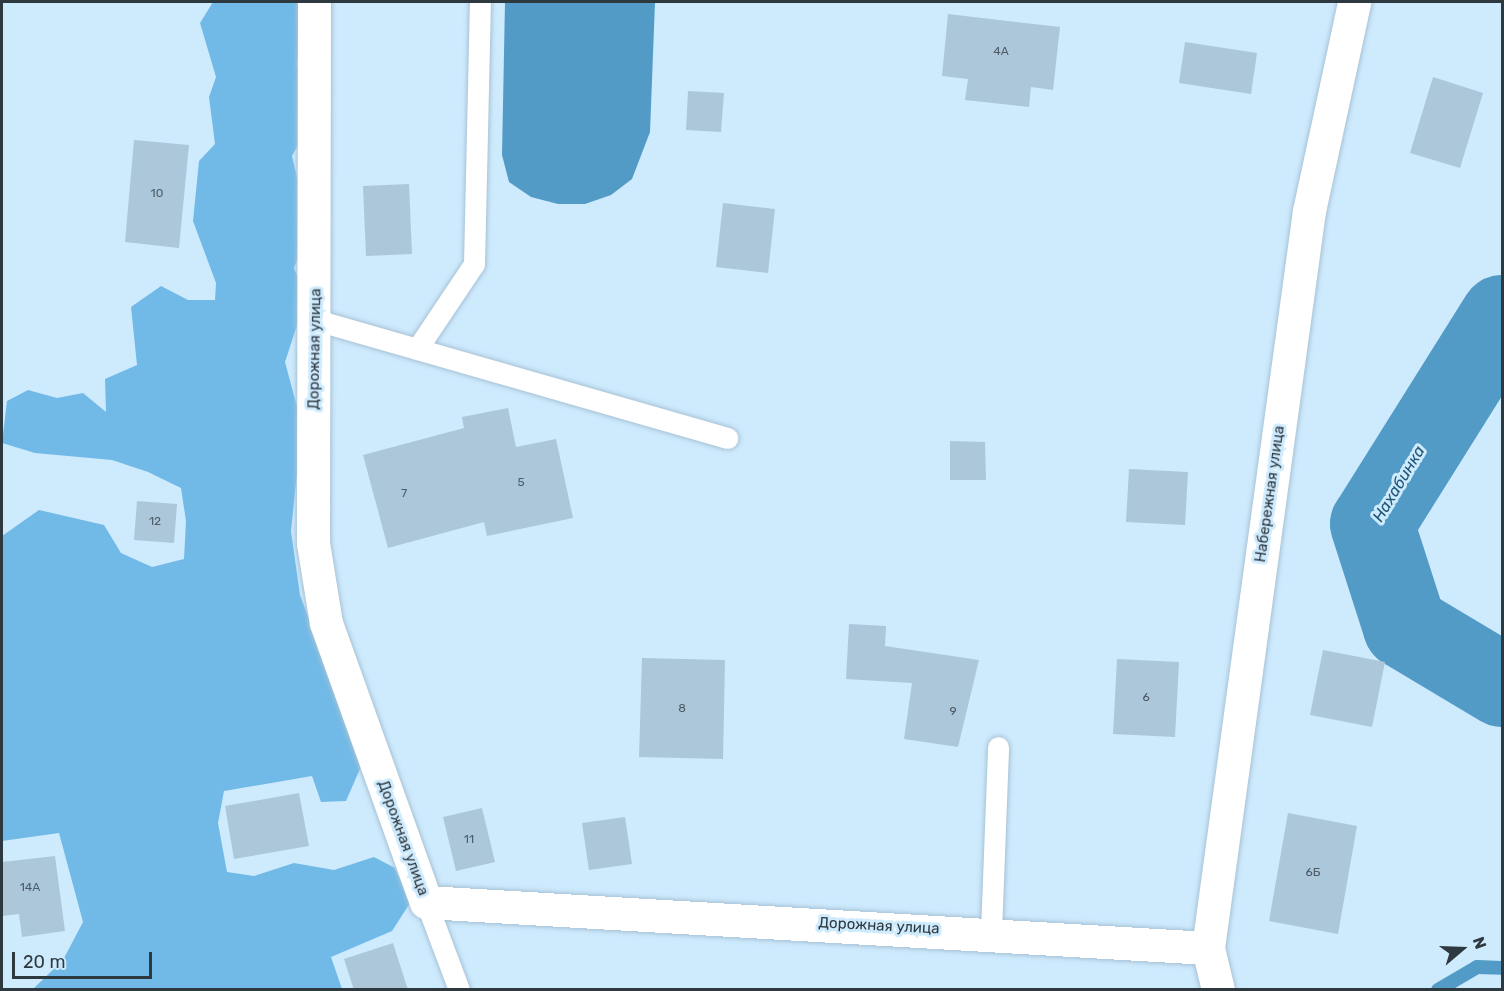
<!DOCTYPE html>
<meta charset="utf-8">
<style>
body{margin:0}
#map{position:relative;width:1504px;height:991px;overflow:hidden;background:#ceeafd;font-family:Rubik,sans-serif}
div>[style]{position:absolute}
.forest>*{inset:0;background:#71bae7}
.water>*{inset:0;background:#529bc6}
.stream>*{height:14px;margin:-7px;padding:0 7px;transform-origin:7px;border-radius:7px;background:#529bc6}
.river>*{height:84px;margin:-42px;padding:0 42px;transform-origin:42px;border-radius:42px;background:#529bc6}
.building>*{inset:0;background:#acc7da}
.roads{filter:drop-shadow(0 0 2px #a7c2d5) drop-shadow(0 0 2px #a7c2d5)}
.lane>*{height:21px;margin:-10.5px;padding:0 10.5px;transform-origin:10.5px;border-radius:10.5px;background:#fff}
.street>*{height:33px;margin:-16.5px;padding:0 16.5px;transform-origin:16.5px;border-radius:16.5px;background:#fff}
span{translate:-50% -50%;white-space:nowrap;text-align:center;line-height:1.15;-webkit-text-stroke:6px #ceeafd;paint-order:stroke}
.number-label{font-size:12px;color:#4d5c66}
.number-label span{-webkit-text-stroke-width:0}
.street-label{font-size:15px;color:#2d383f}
.water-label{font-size:16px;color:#205776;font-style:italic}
.frame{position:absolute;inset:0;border:3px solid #2d383f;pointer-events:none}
.north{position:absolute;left:1432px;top:919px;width:60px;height:60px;-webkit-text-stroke:4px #ceeafd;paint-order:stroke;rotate:71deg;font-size:16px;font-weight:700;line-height:24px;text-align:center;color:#2d383f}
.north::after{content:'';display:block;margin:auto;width:21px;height:27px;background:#2d383f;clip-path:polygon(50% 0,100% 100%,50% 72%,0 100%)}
.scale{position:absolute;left:12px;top:952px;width:140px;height:27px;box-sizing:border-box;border:3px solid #2d383f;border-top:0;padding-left:8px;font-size:18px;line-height:21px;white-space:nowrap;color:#2d383f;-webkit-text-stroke:4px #ceeafd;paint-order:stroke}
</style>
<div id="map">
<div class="forest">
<i style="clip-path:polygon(213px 2px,297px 2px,305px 25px,297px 64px,310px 123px,292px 156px,309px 228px,294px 268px,306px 298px,285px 362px,302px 425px,291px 531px,300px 595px,363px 762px,346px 801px,321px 802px,312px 776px,224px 791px,218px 823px,227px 872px,254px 876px,294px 863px,334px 870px,374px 857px,395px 868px,410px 903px,392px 931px,331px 957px,342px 989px,33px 989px,63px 960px,83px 922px,59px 833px,2px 841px,2px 536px,39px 510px,104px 525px,121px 553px,152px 567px,184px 559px,186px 521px,181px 488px,148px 472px,112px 460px,35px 453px,2px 443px,7px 401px,28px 390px,57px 398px,83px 393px,106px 412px,105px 379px,137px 365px,131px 307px,161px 286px,188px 300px,215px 300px,216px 283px,193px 221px,199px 161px,215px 144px,209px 97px,216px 77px,200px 23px)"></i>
</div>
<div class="water">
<i style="clip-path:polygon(505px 2px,655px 2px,650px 132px,632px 179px,611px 195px,585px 204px,558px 204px,531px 197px,509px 182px,502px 155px)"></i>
</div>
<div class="stream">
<i style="left:1438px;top:990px;width:45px;rotate:-30.5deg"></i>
<i style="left:1477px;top:967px;width:25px;rotate:2deg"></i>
</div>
<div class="river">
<i style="left:1502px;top:317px;width:244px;rotate:122.1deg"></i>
<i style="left:1372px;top:524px;width:108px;rotate:72.2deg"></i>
<i style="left:1405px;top:627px;width:113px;rotate:30.9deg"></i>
</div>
<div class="building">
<i style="clip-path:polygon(948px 14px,1060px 27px,1053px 90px,1031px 87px,1029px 107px,965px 100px,968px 79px,942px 76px)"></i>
<i style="clip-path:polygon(1185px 42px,1257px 53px,1251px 94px,1179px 83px)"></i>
<i style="clip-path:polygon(1433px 77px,1483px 93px,1460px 168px,1410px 153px)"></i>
<i style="clip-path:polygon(688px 91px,724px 93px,721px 132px,686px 130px)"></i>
<i style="clip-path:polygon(134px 140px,189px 145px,179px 248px,125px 242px)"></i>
<i style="clip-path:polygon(409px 184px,412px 254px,366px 256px,363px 186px)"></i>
<i style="clip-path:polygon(723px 203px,775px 209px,768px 273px,716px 267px)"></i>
<i style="clip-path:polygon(508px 408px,516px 447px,556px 439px,573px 518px,487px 536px,484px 522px,388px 548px,363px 455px,464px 428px,462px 417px)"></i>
<i style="clip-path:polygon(950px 441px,985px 442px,986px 480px,950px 480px)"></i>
<i style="clip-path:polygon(1129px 469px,1188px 472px,1185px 525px,1126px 522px)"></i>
<i style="clip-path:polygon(137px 501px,177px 504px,174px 543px,134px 540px)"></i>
<i style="clip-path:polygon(849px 624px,886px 626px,885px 646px,979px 660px,958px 747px,904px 739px,912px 683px,846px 679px)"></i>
<i style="clip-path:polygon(1323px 650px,1385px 662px,1372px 727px,1310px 715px)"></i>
<i style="clip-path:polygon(642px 658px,725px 660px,723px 759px,639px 757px)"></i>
<i style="clip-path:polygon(1117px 659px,1179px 662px,1175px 737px,1113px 734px)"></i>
<i style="clip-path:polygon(299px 793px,309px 846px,234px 859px,225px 806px)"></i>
<i style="clip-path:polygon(482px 808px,495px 862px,456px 871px,443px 817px)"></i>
<i style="clip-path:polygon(1288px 813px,1357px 826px,1338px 934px,1269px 921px)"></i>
<i style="clip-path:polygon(625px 817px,632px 864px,589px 870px,582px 823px)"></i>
<i style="clip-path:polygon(55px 856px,65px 931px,22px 937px,19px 914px,2px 916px,2px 862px)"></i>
<i style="clip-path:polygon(393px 943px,408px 990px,354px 990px,344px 959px)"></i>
</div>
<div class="roads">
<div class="lane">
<i style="left:316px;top:320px;width:428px;rotate:16deg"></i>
<i style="left:417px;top:349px;width:102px;rotate:-56.2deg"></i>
<i style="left:474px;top:264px;width:262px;rotate:-88.7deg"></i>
<i style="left:426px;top:902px;width:94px;rotate:69.4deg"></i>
<i style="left:991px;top:932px;width:185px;rotate:-87.8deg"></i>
</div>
<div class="street">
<i style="left:314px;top:2px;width:541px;rotate:90.11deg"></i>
<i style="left:313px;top:543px;width:81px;rotate:80.8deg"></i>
<i style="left:326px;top:623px;width:296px;rotate:70.3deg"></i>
<i style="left:426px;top:902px;width:783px;rotate:3.37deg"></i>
<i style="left:1218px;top:990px;width:43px;rotate:-103.4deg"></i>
<i style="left:1208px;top:948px;width:744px;rotate:-82.2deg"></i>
<i style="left:1309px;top:211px;width:214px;rotate:-77.8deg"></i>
</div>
</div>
<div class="number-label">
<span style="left:1001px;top:52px">4А</span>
<span style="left:157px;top:194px">10</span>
<span style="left:521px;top:483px">5</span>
<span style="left:404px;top:494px">7</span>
<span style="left:155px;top:522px">12</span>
<span style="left:1146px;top:698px">6</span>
<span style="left:682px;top:709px">8</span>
<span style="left:953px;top:712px">9</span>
<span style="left:469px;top:840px">11</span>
<span style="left:1313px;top:873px">6Б</span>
<span style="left:30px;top:888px">14А</span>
</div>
<div class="street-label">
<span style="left:315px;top:349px;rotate:-89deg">Дорожная улица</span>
<span style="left:1270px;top:494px;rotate:-82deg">Набережная улица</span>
<span style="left:403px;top:838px;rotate:70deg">Дорожная улица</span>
<span style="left:879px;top:926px;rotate:3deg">Дорожная улица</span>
</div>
<div class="water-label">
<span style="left:1399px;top:484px;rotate:-59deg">Нахабинка</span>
</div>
<div class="frame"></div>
<div class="north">N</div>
<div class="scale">20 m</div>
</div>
